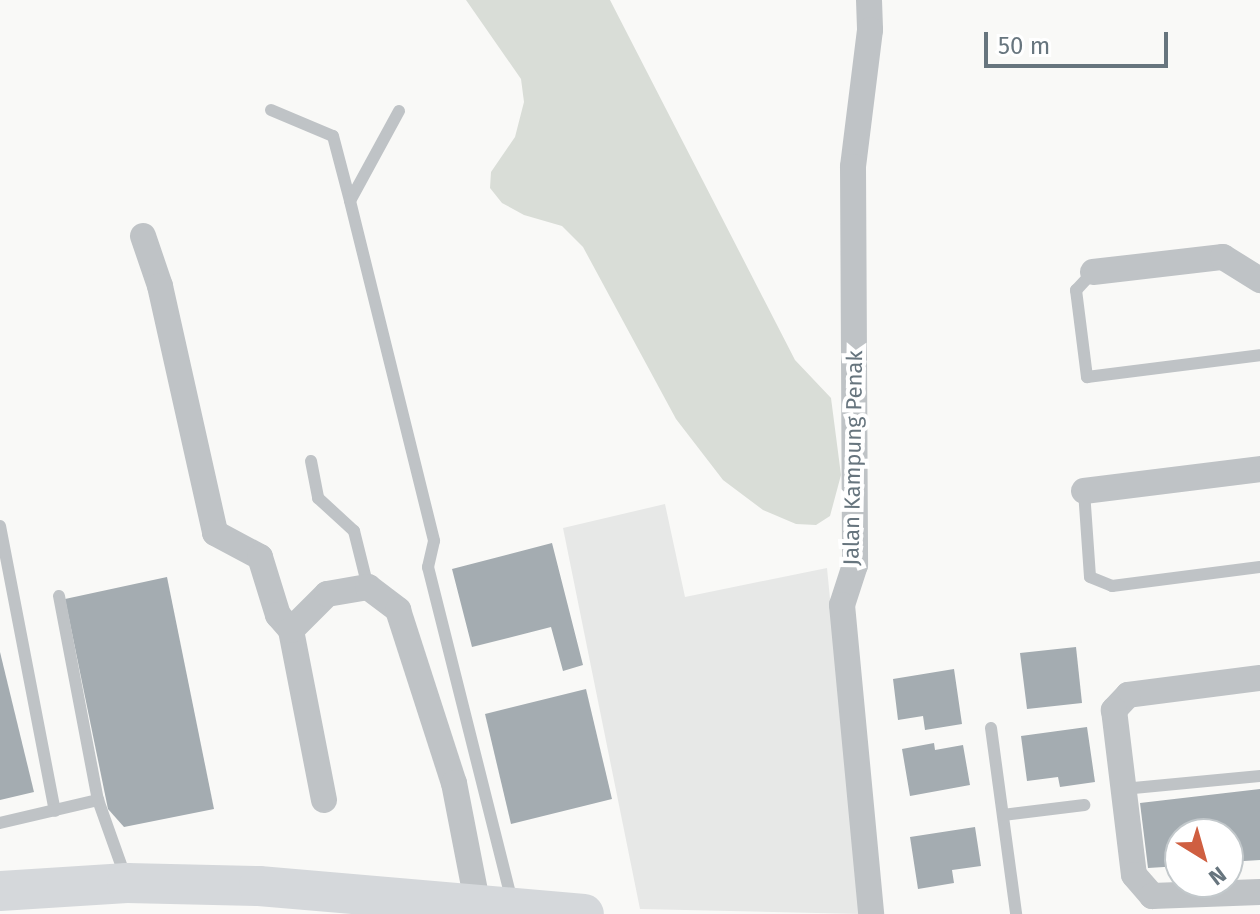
<!DOCTYPE html>
<style>
body{margin:0}
#map{position:relative;width:1260px;height:914px;overflow:hidden;background:#f9f9f7;font-family:"Fira Sans",sans-serif}
div>[style]{position:absolute}
.built>*{inset:0;background:#e7e8e7}
.green>*{inset:0;background:#d9ddd7}
.building>*{inset:0;background:#a4acb1}
.lane>*{height:12px;margin:-6px;padding:0 6px;transform-origin:6px;border-radius:6px;background:#bfc3c6}
.street>*{height:26px;margin:-13px;padding:0 13px;transform-origin:13px;border-radius:13px;background:#bfc3c6}
.primary>*{height:40px;margin:-20px;padding:0 20px;transform-origin:20px;border-radius:20px;background:#d5d8db}
span{translate:-50% -50%;white-space:nowrap;text-align:center;line-height:1.15;-webkit-text-stroke:8px #fff;paint-order:stroke}
.street-label{font-size:22px;color:#67757e}
.north{position:absolute;left:1164px;top:818px;width:80px;height:80px;box-sizing:border-box;background:#fff;border:2px solid #c2c8cb;border-radius:50%;rotate:143deg;font-size:22px;font-weight:700;line-height:32px;text-align:center;color:#67757e}
.north::after{content:'';display:block;margin:auto;width:28px;height:36px;background:#cf5f41;clip-path:polygon(50% 0,100% 100%,50% 72%,0 100%)}
.scale{position:absolute;left:984px;top:32px;width:184px;height:36px;box-sizing:border-box;border:4px solid #67757e;border-top:0;padding-left:10px;font-size:24px;line-height:28px;white-space:nowrap;color:#67757e;-webkit-text-stroke:6px #fff;paint-order:stroke}
</style>
<div id="map">
<div class="built">
<i style="clip-path:polygon(665px 504px,685px 597px,827px 568px,861px 914px,640px 909px,563px 528px)"></i>
</div>
<div class="green">
<i style="clip-path:polygon(466px 0,610px 0,795px 360px,831px 398px,841px 475px,830px 516px,816px 525px,796px 524px,763px 510px,723px 480px,676px 419px,583px 247px,562px 226px,524px 215px,502px 203px,490px 188px,491px 172px,515px 137px,524px 102px,521px 79px)"></i>
</div>
<div class="building">
<i style="clip-path:polygon(552px 543px,583px 665px,563px 671px,551px 627px,472px 647px,452px 569px)"></i>
<i style="clip-path:polygon(167px 577px,214px 809px,124px 827px,108px 809px,65px 599px)"></i>
<i style="clip-path:polygon(1076px 647px,1082px 703px,1027px 709px,1020px 653px)"></i>
<i style="clip-path:polygon(0 652px,34px 792px,0 800px)"></i>
<i style="clip-path:polygon(954px 669px,962px 724px,925px 730px,923px 716px,898px 720px,893px 679px)"></i>
<i style="clip-path:polygon(586px 689px,612px 799px,511px 824px,485px 714px)"></i>
<i style="clip-path:polygon(1087px 727px,1095px 782px,1060px 787px,1058px 777px,1027px 781px,1021px 736px)"></i>
<i style="clip-path:polygon(934px 743px,935px 750px,963px 745px,970px 785px,910px 796px,902px 749px)"></i>
<i style="clip-path:polygon(1260px 789px,1260px 860px,1228px 862px,1228px 834px,1180px 834px,1180px 866px,1148px 868px,1140px 803px)"></i>
<i style="clip-path:polygon(975px 827px,981px 866px,952px 870px,954px 883px,918px 889px,910px 837px)"></i>
</div>
<div class="lane">
<i style="left:271px;top:110px;width:67px;rotate:22.8deg"></i>
<i style="left:333px;top:136px;width:67px;rotate:75.3deg"></i>
<i style="left:399px;top:111px;width:102px;rotate:118.6deg"></i>
<i style="left:350px;top:201px;width:350px;rotate:76.1deg"></i>
<i style="left:434px;top:541px;width:27px;rotate:103deg"></i>
<i style="left:428px;top:567px;width:345px;rotate:75.9deg"></i>
<i style="left:1093px;top:272px;width:25px;rotate:133deg"></i>
<i style="left:1076px;top:290px;width:88px;rotate:82.8deg"></i>
<i style="left:1087px;top:377px;width:174px;rotate:-7.2deg"></i>
<i style="left:311px;top:461px;width:38px;rotate:79deg"></i>
<i style="left:318px;top:498px;width:49px;rotate:42.5deg"></i>
<i style="left:354px;top:531px;width:58px;rotate:76deg"></i>
<i style="left:1084px;top:491px;width:86px;rotate:86deg"></i>
<i style="left:1090px;top:577px;width:24px;rotate:22deg"></i>
<i style="left:1112px;top:586px;width:149px;rotate:-7.3deg"></i>
<i style="left:0;top:526px;width:290px;rotate:79.1deg"></i>
<i style="left:59px;top:596px;width:208px;rotate:79.2deg"></i>
<i style="left:98px;top:800px;width:81px;rotate:70.4deg"></i>
<i style="left:991px;top:728px;width:188px;rotate:82.3deg"></i>
<i style="left:1123px;top:789px;width:138px;rotate:-5.4deg"></i>
<i style="left:1003px;top:815px;width:82px;rotate:-7deg"></i>
<i style="left:0;top:823px;width:101px;rotate:-13.2deg"></i>
</div>
<div class="street">
<i style="left:869px;top:0;width:30px;rotate:88deg"></i>
<i style="left:870px;top:30px;width:138px;rotate:97.1deg"></i>
<i style="left:853px;top:167px;width:398px;rotate:89.7deg"></i>
<i style="left:855px;top:565px;width:42px;rotate:108deg"></i>
<i style="left:842px;top:605px;width:310px;rotate:84.6deg"></i>
<i style="left:143px;top:236px;width:53px;rotate:71.2deg"></i>
<i style="left:160px;top:286px;width:253px;rotate:77.4deg"></i>
<i style="left:215px;top:533px;width:51px;rotate:28.1deg"></i>
<i style="left:260px;top:557px;width:61px;rotate:72.8deg"></i>
<i style="left:278px;top:615px;width:20px;rotate:49deg"></i>
<i style="left:1093px;top:272px;width:131px;rotate:-6.6deg"></i>
<i style="left:1223px;top:257px;width:44px;rotate:31.9deg"></i>
<i style="left:1084px;top:491px;width:177px;rotate:-7.1deg"></i>
<i style="left:1260px;top:678px;width:133px;rotate:172.7deg"></i>
<i style="left:1128px;top:695px;width:21px;rotate:133deg"></i>
<i style="left:1114px;top:710px;width:166px;rotate:83.1deg"></i>
<i style="left:1134px;top:875px;width:28px;rotate:49deg"></i>
<i style="left:1152px;top:896px;width:108px;rotate:-2.1deg"></i>
<i style="left:324px;top:800px;width:173px;rotate:-101deg"></i>
<i style="left:291px;top:630px;width:51px;rotate:-45deg"></i>
<i style="left:327px;top:594px;width:42px;rotate:-9.7deg"></i>
<i style="left:368px;top:587px;width:38px;rotate:37deg"></i>
<i style="left:398px;top:610px;width:182px;rotate:72.1deg"></i>
<i style="left:454px;top:783px;width:126px;rotate:79deg"></i>
</div>
<div class="primary">
<i style="left:0;top:891px;width:127px;rotate:-3.6deg"></i>
<i style="left:127px;top:883px;width:132px;rotate:1.3deg"></i>
<i style="left:259px;top:886px;width:326px;rotate:4.9deg"></i>
</div>
<div class="street-label">
<span style="left:853px;top:458px;rotate:-89deg">Jalan Kampung Penak</span>
</div>
<div class="north">N</div>
<div class="scale">50 m</div>
</div>
